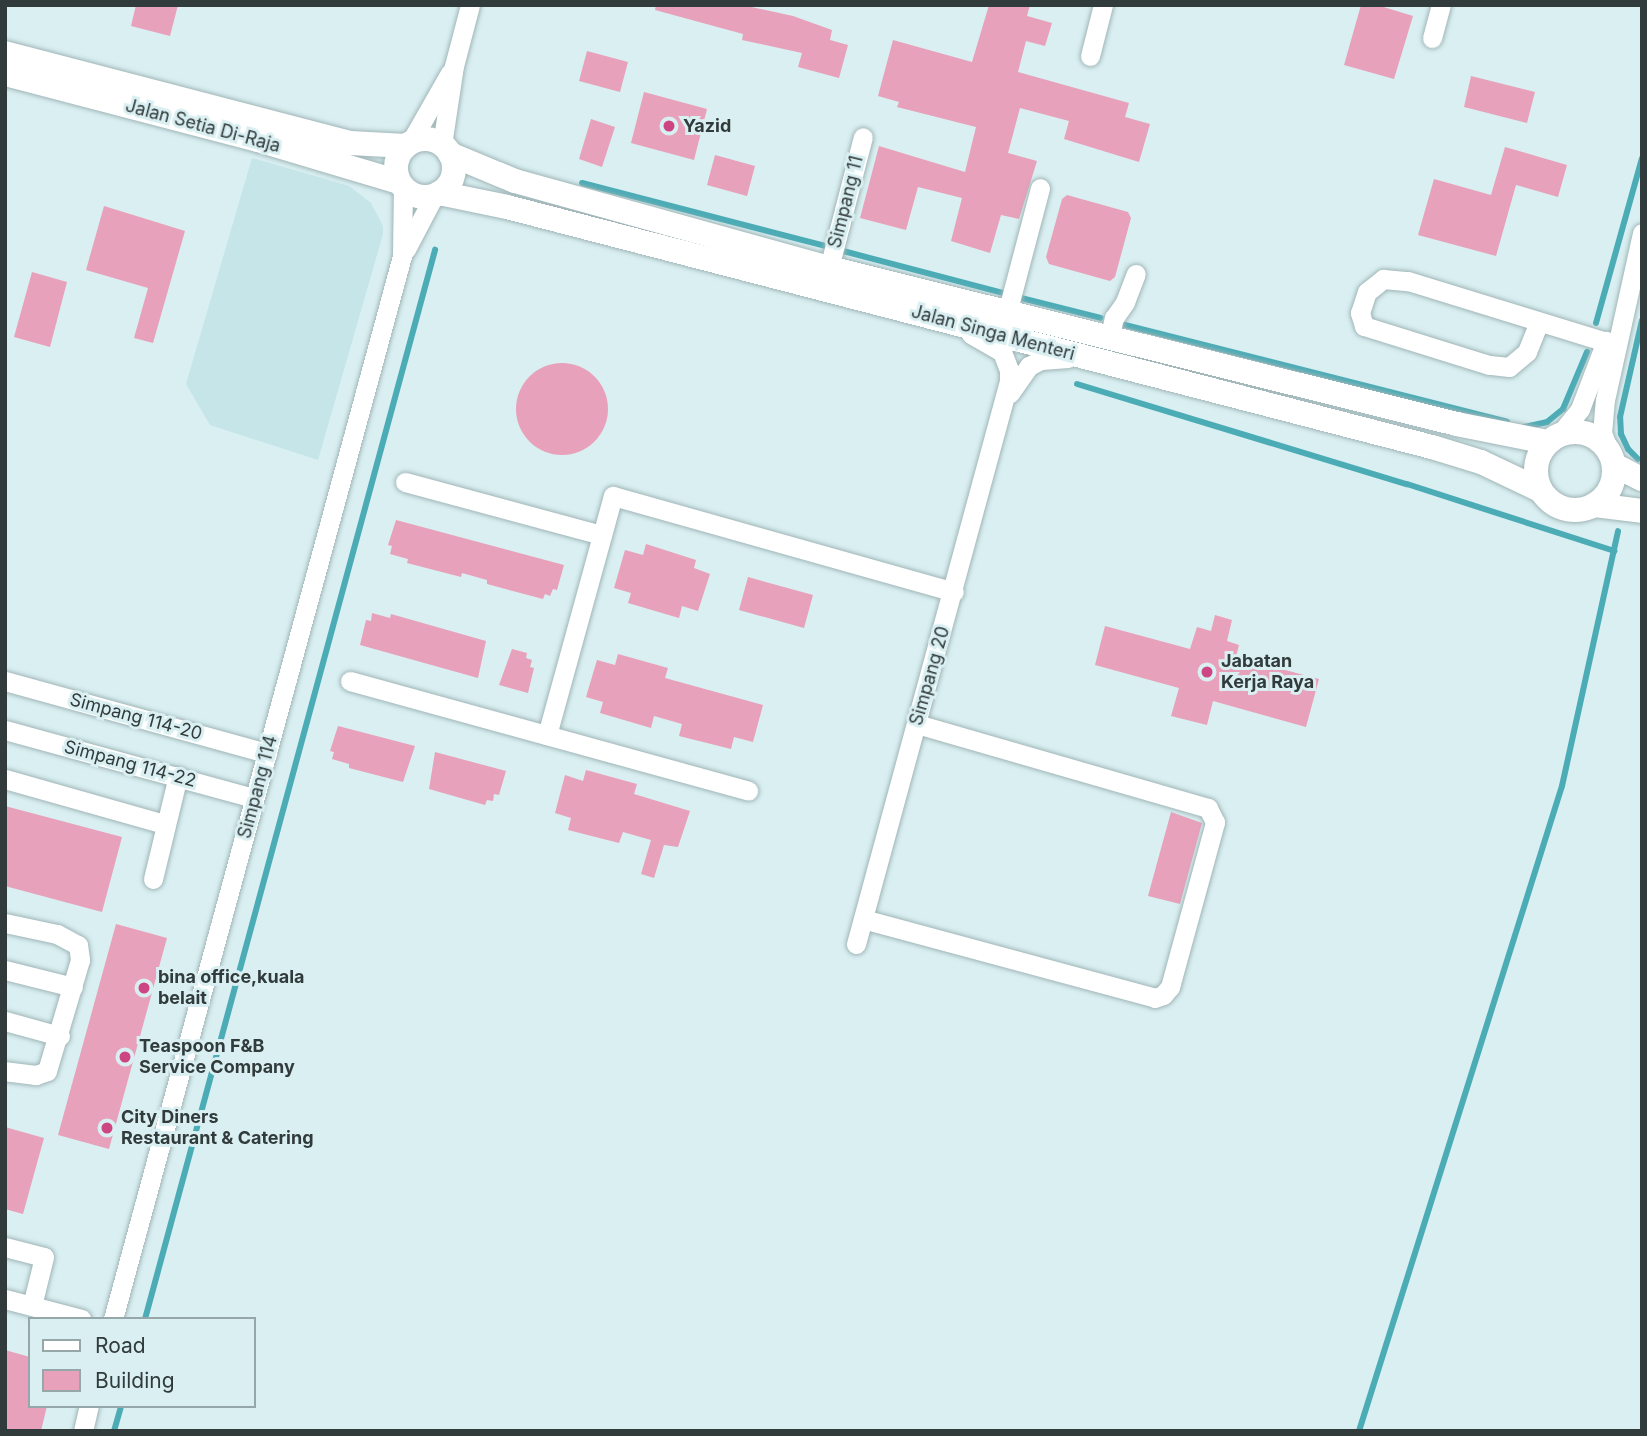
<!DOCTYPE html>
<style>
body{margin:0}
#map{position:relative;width:1647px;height:1436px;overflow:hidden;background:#d9eff1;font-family:Inter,sans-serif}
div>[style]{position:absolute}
.built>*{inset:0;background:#c5e5e8}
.stream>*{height:6px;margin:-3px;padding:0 3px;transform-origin:3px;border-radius:3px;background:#4cacb6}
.building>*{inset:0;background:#e8a1bb}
.round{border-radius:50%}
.roads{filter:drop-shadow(0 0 2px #a0b5b7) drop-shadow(0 0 2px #a0b5b7)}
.minor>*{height:19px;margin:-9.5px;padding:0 9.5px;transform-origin:9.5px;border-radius:9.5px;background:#fff}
.major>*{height:24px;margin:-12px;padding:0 12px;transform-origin:12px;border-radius:12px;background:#fff}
.major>.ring{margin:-12px;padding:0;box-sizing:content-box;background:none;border:24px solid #fff;border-radius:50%}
.dots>*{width:19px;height:19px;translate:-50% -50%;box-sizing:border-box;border:4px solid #d9eff1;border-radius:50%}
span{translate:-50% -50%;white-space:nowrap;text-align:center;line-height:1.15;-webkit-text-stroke:6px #d9eff1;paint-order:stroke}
.street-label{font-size:18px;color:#323b3c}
.poi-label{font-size:18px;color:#323b3c;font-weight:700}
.left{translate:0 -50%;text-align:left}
.frame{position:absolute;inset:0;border:7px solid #323b3c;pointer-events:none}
.legend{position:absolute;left:28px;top:1317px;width:228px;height:91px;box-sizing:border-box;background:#d9eff1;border:2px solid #96a7a9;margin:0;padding:9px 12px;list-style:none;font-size:21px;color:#323b3c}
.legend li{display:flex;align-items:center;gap:14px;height:35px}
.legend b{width:35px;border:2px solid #96a7a9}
</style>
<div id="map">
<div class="built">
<i style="clip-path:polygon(252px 158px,349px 186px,371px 203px,383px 226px,383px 234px,318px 460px,210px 425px,186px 384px)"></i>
</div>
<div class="stream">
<i style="left:582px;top:183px;width:251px;rotate:14.5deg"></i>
<i style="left:843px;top:251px;width:165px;rotate:14.7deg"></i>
<i style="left:1021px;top:298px;width:82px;rotate:14deg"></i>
<i style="left:1596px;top:323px;width:171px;rotate:-74.4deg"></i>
<i style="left:1125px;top:325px;width:394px;rotate:14.2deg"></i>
<i style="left:1077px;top:384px;width:345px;rotate:16.9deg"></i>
<i style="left:1407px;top:484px;width:218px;rotate:17.9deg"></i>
<i style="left:1524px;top:427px;width:24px;rotate:-12deg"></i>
<i style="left:1547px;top:422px;width:21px;rotate:-39deg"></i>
<i style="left:1563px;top:409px;width:62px;rotate:-67.2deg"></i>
<i style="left:1638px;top:459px;width:14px;rotate:-135deg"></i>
<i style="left:1628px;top:449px;width:17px;rotate:-115deg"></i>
<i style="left:1621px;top:434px;width:17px;rotate:-93deg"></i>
<i style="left:1620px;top:417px;width:99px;rotate:-77.2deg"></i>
<i style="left:145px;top:1319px;width:1108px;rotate:-74.82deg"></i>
<i style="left:114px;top:1431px;width:26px;rotate:-74deg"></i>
<i style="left:1359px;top:1431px;width:676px;rotate:-72.53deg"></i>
<i style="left:1562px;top:786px;width:261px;rotate:-77.6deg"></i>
</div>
<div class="building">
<i style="clip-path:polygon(136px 5px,178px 5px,170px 36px,131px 26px)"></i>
<i style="clip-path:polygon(656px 5px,742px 5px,793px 16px,832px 30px,830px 40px,848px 45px,839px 78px,798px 67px,802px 53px,742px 40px,743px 34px,655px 10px)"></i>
<i style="clip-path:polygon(989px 5px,1030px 5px,1027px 16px,1052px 23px,1045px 46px,1026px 41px,1018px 72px,1129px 103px,1125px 117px,1150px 124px,1139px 162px,1064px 139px,1069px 121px,1020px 108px,1008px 153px,1037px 161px,1019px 219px,1001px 215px,990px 253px,951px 241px,962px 198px,918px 187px,906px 230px,860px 218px,879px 146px,965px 172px,976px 127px,897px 107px,899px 102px,878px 96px,893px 40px,972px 62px)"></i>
<i style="clip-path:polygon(1361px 5px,1377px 5px,1413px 16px,1394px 79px,1344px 65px)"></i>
<i style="clip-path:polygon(587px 51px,628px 62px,620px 92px,579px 81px)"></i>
<i style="clip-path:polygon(1471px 76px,1535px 92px,1527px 123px,1464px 107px)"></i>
<i style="clip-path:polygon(644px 92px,707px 109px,694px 160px,631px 143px)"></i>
<i style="clip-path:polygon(591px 119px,615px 127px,602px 167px,579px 159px)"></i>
<i style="clip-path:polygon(1505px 147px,1567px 165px,1558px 197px,1516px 185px,1496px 256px,1418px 235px,1434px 179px,1491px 195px)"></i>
<i style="clip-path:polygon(715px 155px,755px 166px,747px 196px,707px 185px)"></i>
<i style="clip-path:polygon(1067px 195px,1128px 212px,1131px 218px,1115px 277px,1110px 281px,1049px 264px,1046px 257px,1062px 199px)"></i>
<i style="clip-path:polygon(104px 206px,185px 231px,153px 343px,134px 338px,148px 288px,86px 270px)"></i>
<i style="clip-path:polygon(32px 272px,67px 282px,50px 347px,14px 337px)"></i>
<i class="round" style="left:516px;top:363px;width:92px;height:92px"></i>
<i style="clip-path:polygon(396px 520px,564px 565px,557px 590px,553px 589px,550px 596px,545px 594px,543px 599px,487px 584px,487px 580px,462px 573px,461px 577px,407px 563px,408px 559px,390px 554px,392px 546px,388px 545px)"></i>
<i style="clip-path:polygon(646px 544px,696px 560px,694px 568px,710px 574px,698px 611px,682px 606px,679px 618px,628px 603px,631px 593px,614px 588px,625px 550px,643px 555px)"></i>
<i style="clip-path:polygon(748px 577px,813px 595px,804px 628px,739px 610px)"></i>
<i style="clip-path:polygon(372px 613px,390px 618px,391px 614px,486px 641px,478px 678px,360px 645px,366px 620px,371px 621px)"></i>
<i style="clip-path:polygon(1215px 615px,1232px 620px,1227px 641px,1239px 645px,1236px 657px,1319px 679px,1306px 727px,1213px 701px,1207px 725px,1171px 716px,1179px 688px,1095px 665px,1105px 626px,1190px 649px,1197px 627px,1211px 631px)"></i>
<i style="clip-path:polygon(512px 649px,527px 653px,526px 658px,532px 660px,530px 667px,534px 668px,528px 693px,499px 685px)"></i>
<i style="clip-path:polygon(618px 654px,668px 668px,665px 678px,763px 705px,753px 742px,734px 737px,731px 749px,679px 736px,682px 724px,654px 716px,651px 728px,600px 713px,603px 702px,586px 697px,597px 660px,615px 665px)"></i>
<i style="clip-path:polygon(338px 726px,415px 746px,403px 782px,349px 768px,349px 764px,332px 759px,334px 752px,330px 751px)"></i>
<i style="clip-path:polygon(435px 752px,506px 771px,499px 795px,494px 794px,493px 801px,487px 800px,485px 805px,429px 789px)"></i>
<i style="clip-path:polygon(586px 770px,637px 784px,634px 794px,690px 811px,678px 847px,664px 845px,654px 878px,641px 874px,651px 840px,623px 832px,619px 843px,568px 830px,571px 818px,555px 813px,565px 775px,583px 781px)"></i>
<i style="clip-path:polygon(5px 806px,122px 837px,102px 912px,5px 886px)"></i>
<i style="clip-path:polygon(1171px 812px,1202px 823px,1180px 904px,1148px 896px)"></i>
<i style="clip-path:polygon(116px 924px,167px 938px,109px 1149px,58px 1135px)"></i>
<i style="clip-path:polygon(5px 1127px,44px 1138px,23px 1214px,5px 1209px)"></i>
<i style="clip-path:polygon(5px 1350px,30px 1357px,30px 1406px,47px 1406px,41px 1431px,5px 1431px)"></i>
</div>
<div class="roads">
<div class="minor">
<i style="left:1432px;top:38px;width:34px;rotate:-75deg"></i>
<i style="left:1090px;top:56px;width:53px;rotate:-75.7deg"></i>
<i style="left:410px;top:143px;width:81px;rotate:-60.3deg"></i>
<i style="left:442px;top:145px;width:80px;rotate:-81.4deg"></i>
<i style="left:454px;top:66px;width:63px;rotate:-75.3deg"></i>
<i style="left:406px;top:249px;width:60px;rotate:-62.2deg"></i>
<i style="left:829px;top:268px;width:135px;rotate:-75.5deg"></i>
<i style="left:1007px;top:313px;width:129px;rotate:-75.2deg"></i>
<i style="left:1539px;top:322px;width:32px;rotate:112deg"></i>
<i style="left:1527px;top:352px;width:23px;rotate:140deg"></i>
<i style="left:1509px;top:367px;width:20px;rotate:-174deg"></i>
<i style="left:1489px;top:365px;width:131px;rotate:-162.7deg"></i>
<i style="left:1364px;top:326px;width:14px;rotate:-107deg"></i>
<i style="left:1360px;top:313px;width:22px;rotate:-72deg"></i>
<i style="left:1367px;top:292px;width:21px;rotate:-39deg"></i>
<i style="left:1383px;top:279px;width:25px;rotate:5deg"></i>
<i style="left:1408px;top:281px;width:207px;rotate:17.1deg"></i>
<i style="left:1109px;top:339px;width:22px;rotate:-77deg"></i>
<i style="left:1114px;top:318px;width:19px;rotate:-55deg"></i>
<i style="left:1125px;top:302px;width:30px;rotate:-69deg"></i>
<i style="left:1010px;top:393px;width:33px;rotate:-55deg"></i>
<i style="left:1029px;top:366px;width:13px;rotate:-27deg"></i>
<i style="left:1041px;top:360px;width:27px;rotate:-4deg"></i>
<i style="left:1560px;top:434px;width:32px;rotate:-51deg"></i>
<i style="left:1580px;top:409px;width:73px;rotate:-69.1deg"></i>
<i style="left:1609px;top:451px;width:19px;rotate:-111deg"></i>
<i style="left:1602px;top:433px;width:33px;rotate:-85deg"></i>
<i style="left:1605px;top:400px;width:171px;rotate:-77.5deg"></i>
<i style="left:405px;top:482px;width:204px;rotate:15.1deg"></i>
<i style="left:5px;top:681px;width:272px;rotate:15.4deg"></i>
<i style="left:350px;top:681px;width:413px;rotate:15.4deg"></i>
<i style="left:5px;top:730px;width:258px;rotate:15.3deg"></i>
<i style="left:547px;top:735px;width:248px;rotate:-74.6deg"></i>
<i style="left:613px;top:496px;width:354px;rotate:15.7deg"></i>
<i style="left:5px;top:779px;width:165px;rotate:15.8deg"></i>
<i style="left:153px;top:879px;width:106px;rotate:-76.4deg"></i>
<i style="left:863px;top:919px;width:302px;rotate:15.1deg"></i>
<i style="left:1155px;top:998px;width:9px;rotate:-21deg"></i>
<i style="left:1163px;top:995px;width:11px;rotate:-49deg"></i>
<i style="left:1170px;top:987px;width:171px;rotate:-74.7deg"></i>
<i style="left:1215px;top:822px;width:16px;rotate:-117deg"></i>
<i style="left:1208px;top:808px;width:303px;rotate:-163.9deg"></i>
<i style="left:5px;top:923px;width:53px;rotate:11.9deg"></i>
<i style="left:57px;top:934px;width:24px;rotate:28deg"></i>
<i style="left:78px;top:945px;width:15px;rotate:82deg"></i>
<i style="left:80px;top:960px;width:116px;rotate:106.6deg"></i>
<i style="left:47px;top:1071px;width:12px;rotate:160deg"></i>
<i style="left:36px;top:1075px;width:31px;rotate:-173deg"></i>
<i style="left:856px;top:944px;width:583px;rotate:-74.8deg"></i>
<i style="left:1009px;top:381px;width:11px;rotate:-90deg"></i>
<i style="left:1009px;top:370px;width:19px;rotate:-111deg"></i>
<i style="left:1002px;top:352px;width:36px;rotate:-150deg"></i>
<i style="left:5px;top:970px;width:70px;rotate:14deg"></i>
<i style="left:5px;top:1021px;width:57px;rotate:15.3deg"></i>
<i style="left:5px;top:1247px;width:40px;rotate:14.4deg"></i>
<i style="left:44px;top:1257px;width:50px;rotate:103.8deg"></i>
<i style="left:5px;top:1299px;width:79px;rotate:14.7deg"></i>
<i style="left:113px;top:1319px;width:1102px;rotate:-74.79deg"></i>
<i style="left:402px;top:256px;width:69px;rotate:-89.2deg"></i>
<i style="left:83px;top:1431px;width:26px;rotate:-77deg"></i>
</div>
<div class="major">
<i style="left:5px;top:53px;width:357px;rotate:14.6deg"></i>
<i style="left:350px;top:143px;width:56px;rotate:3.1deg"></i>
<i style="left:5px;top:74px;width:261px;rotate:14.6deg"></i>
<i style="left:258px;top:140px;width:147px;rotate:16.6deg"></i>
<i class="ring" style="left:396px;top:139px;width:34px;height:34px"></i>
<i style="left:450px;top:154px;width:70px;rotate:22.6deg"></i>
<i style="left:515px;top:181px;width:326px;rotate:15.5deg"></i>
<i style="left:829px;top:268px;width:647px;rotate:13.95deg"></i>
<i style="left:1457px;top:424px;width:92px;rotate:11.3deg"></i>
<i style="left:439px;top:193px;width:69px;rotate:11.6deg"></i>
<i style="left:507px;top:207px;width:956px;rotate:14.55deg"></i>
<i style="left:1432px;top:447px;width:51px;rotate:17deg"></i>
<i style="left:1481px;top:462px;width:65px;rotate:25.4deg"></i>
<i class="ring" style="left:1536px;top:432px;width:54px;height:54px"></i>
<i style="left:1614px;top:465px;width:31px;rotate:27deg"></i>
<i style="left:1595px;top:505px;width:47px;rotate:7.3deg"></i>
</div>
</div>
<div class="dots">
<i style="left:669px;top:126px;background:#cd4683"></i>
<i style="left:1207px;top:672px;background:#cd4683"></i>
<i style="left:144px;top:988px;background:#cd4683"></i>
<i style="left:125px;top:1057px;background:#cd4683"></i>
<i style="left:107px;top:1128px;background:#cd4683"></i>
</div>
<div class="street-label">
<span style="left:203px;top:126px;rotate:15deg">Jalan Setia Di-Raja</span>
<span style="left:846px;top:202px;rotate:-76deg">Simpang 11</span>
<span style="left:993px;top:333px;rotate:15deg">Jalan Singa Menteri</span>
<span style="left:930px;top:676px;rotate:-74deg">Simpang 20</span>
<span style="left:136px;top:717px;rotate:15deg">Simpang 114-20</span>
<span style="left:130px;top:764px;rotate:15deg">Simpang 114-22</span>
<span style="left:258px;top:787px;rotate:-75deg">Simpang 114</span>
</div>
<div class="poi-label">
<span class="left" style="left:683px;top:126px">Yazid</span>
<span class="left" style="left:1221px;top:672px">Jabatan<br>Kerja Raya</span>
<span class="left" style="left:158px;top:988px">bina office,kuala<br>belait</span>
<span class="left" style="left:139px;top:1057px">Teaspoon F&amp;B<br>Service Company</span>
<span class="left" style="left:121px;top:1128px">City Diners<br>Restaurant &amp; Catering</span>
</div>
<div class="frame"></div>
<ul class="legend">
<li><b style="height:9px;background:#fff"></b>Road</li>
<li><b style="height:19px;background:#e8a1bb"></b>Building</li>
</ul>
</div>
